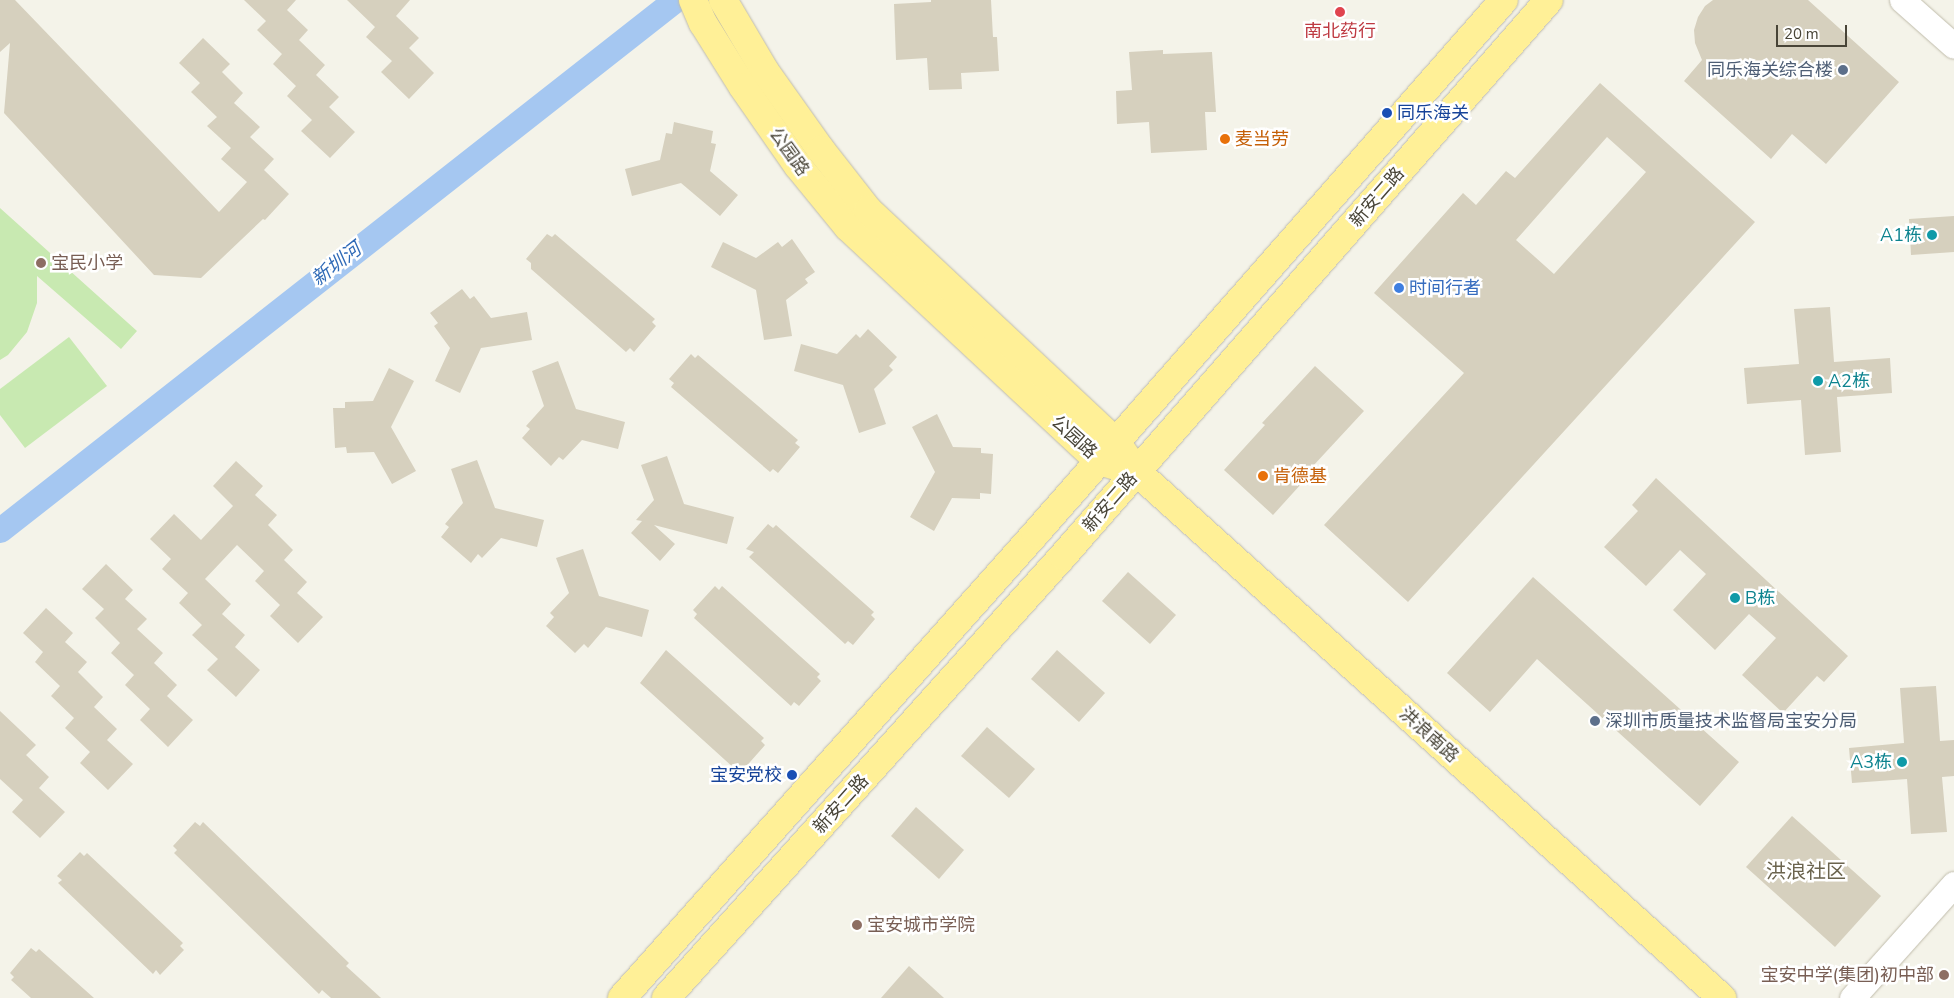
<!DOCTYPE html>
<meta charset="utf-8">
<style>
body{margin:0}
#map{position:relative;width:1954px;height:998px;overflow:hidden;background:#f4f3e9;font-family:"Nunito Sans","Noto Sans SC",sans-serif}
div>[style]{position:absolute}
.green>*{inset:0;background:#c8e9b1}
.canal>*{height:25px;margin:-12.5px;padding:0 12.5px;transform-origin:12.5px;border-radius:12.5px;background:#a5c7f1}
.building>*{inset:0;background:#d6d0be}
.roads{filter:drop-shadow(0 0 1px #c0bcab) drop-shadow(0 0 1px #c0bcab)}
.minor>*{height:25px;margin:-12.5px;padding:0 12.5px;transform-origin:12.5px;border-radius:12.5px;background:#fff}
.major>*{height:28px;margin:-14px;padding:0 14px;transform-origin:14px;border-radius:14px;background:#fff097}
.dots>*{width:14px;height:14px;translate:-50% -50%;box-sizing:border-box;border:2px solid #fff;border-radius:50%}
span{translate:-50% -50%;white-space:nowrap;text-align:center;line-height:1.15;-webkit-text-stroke:5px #fff;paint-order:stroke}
.health-label{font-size:18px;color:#be3a42}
.service-label{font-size:18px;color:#4e5e75}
.right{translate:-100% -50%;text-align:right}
.left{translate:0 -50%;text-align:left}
.transit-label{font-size:18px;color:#164399}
.food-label{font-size:18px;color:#c56008}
.street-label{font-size:18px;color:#484437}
.culture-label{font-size:18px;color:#0d838f}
.education-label{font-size:18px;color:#785e54}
.shop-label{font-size:18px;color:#366cbe}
.water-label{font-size:19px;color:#2e69b6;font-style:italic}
.quarter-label{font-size:20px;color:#6b644e}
.scale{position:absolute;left:1776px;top:25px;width:71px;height:22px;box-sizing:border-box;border:2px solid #484437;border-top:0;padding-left:6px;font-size:15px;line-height:18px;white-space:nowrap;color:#484437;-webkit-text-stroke:4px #fff;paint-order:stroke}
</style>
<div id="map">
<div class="green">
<i style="clip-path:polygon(0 208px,137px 331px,121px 349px,37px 276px,37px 303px,27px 332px,8px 355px,0 360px)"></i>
<i style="clip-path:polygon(69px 337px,107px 386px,25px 448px,0 415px,0 389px)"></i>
</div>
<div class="canal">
<i style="left:0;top:530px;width:858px;rotate:-38.14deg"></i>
</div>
<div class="building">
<i style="clip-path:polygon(0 0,15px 0,219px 212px,247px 182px,221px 159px,231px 148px,207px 126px,217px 117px,191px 92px,200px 83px,179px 63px,203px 38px,230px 64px,222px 72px,243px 93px,234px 103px,260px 127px,250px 137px,274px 159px,264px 170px,289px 194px,265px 220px,263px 219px,201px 278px,154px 275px,4px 113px,10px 43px,0 52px)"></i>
<i style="clip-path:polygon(244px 0,296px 0,287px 10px,308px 30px,299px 40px,325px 65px,316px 75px,339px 97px,329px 107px,355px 132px,330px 158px,301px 131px,312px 120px,287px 96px,296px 86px,273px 64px,282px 54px,257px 30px,266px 21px)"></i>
<i style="clip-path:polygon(347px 0,410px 0,396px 16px,419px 38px,409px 48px,434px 73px,409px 99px,381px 72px,392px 61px,366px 37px,375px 27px)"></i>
<i style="clip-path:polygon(931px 0,991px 0,993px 37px,997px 37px,999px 71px,961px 73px,962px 89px,929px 90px,927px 58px,896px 60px,894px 4px,931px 2px)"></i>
<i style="clip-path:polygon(1713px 0,1808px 0,1899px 82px,1826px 164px,1792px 134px,1771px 159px,1684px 81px,1702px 60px,1695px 43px,1694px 30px,1698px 17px,1705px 6px)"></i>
<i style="clip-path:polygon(1163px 50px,1163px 54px,1212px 52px,1216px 112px,1205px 112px,1207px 150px,1151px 153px,1149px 122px,1117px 124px,1116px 91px,1132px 90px,1129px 52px)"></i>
<i style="clip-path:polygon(evenodd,1600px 83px,1755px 222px,1408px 602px,1324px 525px,1464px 373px,1374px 293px,1463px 193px,1476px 205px,1506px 171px,1515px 178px,1600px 83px,1607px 137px,1646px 172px,1554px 274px,1516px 240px,1607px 137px)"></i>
<i style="clip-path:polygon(674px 122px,713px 131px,711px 143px,716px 144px,710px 171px,738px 195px,720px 216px,681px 183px,632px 196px,625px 169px,660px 160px,666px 133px,672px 134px)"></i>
<i style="clip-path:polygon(1954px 216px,1954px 252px,1911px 255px,1909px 219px)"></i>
<i style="clip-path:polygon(547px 234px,552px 237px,555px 234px,655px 319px,652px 322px,656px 326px,634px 352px,630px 348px,626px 352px,531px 269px,531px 263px,526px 259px)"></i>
<i style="clip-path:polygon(792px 239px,815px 272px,805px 279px,808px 283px,786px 300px,792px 336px,764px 340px,756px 290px,711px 267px,723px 242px,756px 258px,778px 242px,782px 247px)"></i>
<i style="clip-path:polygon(462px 289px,470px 299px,474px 296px,491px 318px,527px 312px,532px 340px,481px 348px,460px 393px,435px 381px,450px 348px,434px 326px,438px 323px,430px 313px)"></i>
<i style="clip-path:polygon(1830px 307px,1834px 362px,1890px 358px,1892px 393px,1837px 397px,1841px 452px,1805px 455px,1801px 400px,1747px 404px,1744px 368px,1799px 364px,1794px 309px)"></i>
<i style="clip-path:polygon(868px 329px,897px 357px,889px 366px,893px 370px,874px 389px,886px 424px,859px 433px,843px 385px,794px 371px,801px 344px,837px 354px,856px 334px,860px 338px)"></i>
<i style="clip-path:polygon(691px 354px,695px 358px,698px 355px,798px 440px,795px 443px,800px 447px,778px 473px,773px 469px,770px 472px,671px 387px,674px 383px,669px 379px)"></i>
<i style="clip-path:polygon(558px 361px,576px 409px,625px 422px,618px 449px,582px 440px,563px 460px,559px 457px,551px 466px,522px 438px,530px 429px,526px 426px,544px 406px,532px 371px)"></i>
<i style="clip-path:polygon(1315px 366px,1364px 411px,1300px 480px,1302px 483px,1273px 515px,1224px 470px,1265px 425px,1262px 423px)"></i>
<i style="clip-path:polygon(389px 368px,414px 381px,391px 427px,416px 471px,392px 484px,374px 452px,347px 453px,346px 447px,335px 448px,333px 408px,345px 408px,345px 402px,373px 401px)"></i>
<i style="clip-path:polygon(937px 414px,953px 447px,981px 448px,981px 453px,993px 454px,991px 494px,980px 493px,980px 499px,952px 498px,934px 531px,910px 517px,935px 472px,912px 427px)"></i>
<i style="clip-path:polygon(667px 456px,684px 504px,734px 517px,727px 544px,654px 525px,675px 544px,660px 561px,631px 533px,642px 521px,636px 520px,654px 500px,641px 465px)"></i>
<i style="clip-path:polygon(477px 460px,495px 508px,544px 520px,537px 547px,501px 538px,482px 558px,478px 554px,471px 563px,441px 537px,449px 527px,445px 524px,463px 503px,451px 469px)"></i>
<i style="clip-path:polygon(236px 461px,263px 486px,255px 495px,277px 515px,268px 525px,293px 550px,284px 560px,307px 582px,297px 593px,323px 617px,298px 643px,270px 616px,280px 605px,255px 581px,264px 571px,237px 545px,205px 579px,231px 604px,222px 614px,245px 635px,235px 647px,260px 670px,236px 697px,207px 670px,218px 659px,192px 635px,202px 625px,179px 603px,188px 593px,162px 569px,171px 559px,150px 539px,174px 514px,201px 540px,233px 506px,213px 486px)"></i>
<i style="clip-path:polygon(1656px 478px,1848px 656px,1824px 682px,1817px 676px,1783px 713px,1742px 675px,1776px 638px,1749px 614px,1715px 650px,1673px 610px,1706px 574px,1680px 550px,1646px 586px,1604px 547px,1638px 511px,1632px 505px)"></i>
<i style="clip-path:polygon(768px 524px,773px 528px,776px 525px,874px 612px,871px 615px,875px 619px,853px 645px,848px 641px,845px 644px,749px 557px,754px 552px,746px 549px)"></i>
<i style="clip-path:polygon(583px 549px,599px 596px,649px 610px,642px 637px,606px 627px,588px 648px,584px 644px,575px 653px,546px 626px,554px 617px,550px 613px,569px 593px,556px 558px)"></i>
<i style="clip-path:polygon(106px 564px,133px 590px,125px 599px,147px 619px,137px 629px,163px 653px,154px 663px,177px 685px,167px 696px,193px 720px,168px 747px,140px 720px,150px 709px,125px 685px,134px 675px,111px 653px,120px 643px,95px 618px,104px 609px,82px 589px)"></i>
<i style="clip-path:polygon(1128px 572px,1176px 615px,1150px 644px,1102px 601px)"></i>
<i style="clip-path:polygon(1533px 577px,1739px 762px,1700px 806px,1537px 659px,1490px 712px,1447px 673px)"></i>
<i style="clip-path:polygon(715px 586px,719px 590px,722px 586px,820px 674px,817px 677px,821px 681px,799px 706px,794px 702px,791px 706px,694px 618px,697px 614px,693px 610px)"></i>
<i style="clip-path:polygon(46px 608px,73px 633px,65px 642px,87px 662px,78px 672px,103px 697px,94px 707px,117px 729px,107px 740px,133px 764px,108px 790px,80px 763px,90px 752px,65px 728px,74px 718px,51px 696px,60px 686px,35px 662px,43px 652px,23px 633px)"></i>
<i style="clip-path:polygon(666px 650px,764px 738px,761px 741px,765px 745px,743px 770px,738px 766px,735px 769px,640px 683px)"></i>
<i style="clip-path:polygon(1057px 650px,1105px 693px,1079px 722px,1031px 679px)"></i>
<i style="clip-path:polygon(1936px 686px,1940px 741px,1954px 740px,1954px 776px,1942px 777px,1947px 832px,1911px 834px,1907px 779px,1852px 783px,1849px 748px,1904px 743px,1900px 688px)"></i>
<i style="clip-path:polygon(0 711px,36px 745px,26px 755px,49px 777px,39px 788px,65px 812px,40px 838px,12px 812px,23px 800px,0 779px)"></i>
<i style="clip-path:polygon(987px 727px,1035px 769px,1009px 798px,961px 756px)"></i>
<i style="clip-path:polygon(916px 807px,964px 850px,939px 879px,891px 836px)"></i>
<i style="clip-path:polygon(1792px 816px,1881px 896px,1835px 947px,1746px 867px)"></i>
<i style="clip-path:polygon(195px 822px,200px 826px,203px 822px,349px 963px,346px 966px,381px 998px,331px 998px,322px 990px,319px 994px,174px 853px,177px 850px,173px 846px)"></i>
<i style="clip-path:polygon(80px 852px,84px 856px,87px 853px,183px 943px,180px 946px,184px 950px,160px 975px,156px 970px,153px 974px,58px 883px,62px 880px,57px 876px)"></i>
<i style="clip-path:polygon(31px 948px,36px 952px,39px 949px,94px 998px,31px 998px,11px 980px,14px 977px,10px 973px)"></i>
<i style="clip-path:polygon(909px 966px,944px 998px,881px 998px)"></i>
</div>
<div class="roads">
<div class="minor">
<i style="left:1902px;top:0;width:69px;rotate:41.5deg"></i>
<i style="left:1852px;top:998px;width:153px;rotate:-48.2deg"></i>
</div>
<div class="major">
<i style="left:693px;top:0;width:25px;rotate:67deg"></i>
<i style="left:703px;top:23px;width:75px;rotate:58deg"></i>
<i style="left:743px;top:87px;width:96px;rotate:55.2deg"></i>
<i style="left:798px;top:166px;width:79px;rotate:50.7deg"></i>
<i style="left:848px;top:227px;width:343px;rotate:43deg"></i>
<i style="left:1099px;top:461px;width:18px;rotate:16deg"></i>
<i style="left:723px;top:0;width:82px;rotate:59.4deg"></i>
<i style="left:765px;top:71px;width:97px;rotate:54.7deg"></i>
<i style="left:821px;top:150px;width:76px;rotate:51.9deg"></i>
<i style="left:868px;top:210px;width:340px;rotate:43.1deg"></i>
<i style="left:1116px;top:442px;width:37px;rotate:55deg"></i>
<i style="left:1137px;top:472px;width:787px;rotate:41.96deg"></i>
<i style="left:622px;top:998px;width:623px;rotate:-48.32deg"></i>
<i style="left:1036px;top:533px;width:709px;rotate:-48.72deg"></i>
<i style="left:666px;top:998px;width:594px;rotate:-48.07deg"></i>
<i style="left:1063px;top:556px;width:738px;rotate:-48.84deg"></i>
</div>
</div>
<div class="dots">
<i style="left:1340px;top:12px;background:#e0444e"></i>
<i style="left:1843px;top:70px;background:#5c6f8a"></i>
<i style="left:1387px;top:113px;background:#1a4fb4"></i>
<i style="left:1225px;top:139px;background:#e8710a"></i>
<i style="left:1932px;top:235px;background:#0f9aa8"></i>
<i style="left:41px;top:263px;background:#8d6e63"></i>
<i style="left:1399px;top:288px;background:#3f7fe0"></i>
<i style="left:1818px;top:381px;background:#0f9aa8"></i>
<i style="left:1263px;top:476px;background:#e8710a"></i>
<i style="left:1735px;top:598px;background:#0f9aa8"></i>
<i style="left:1595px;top:721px;background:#5c6f8a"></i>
<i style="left:1902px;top:762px;background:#0f9aa8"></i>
<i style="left:792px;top:775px;background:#1a4fb4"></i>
<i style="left:857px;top:925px;background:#8d6e63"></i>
<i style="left:1944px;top:975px;background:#8d6e63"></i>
</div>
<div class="health-label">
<span style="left:1340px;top:31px">南北药行</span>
</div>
<div class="service-label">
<span class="right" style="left:1833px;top:70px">同乐海关综合楼</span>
<span class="left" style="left:1605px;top:721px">深圳市质量技术监督局宝安分局</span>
</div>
<div class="transit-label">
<span class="left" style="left:1397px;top:113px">同乐海关</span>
<span class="right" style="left:782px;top:775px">宝安党校</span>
</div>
<div class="food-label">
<span class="left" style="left:1235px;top:139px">麦当劳</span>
<span class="left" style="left:1273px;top:476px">肯德基</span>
</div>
<div class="street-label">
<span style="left:789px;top:152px;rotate:54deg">公园路</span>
<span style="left:1377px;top:197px;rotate:-49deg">新安二路</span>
<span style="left:1074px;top:437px;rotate:42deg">公园路</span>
<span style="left:1110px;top:502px;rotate:-49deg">新安二路</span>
<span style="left:1429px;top:735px;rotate:42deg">洪浪南路</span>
<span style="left:841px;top:804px;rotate:-48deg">新安二路</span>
</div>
<div class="culture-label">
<span class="right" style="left:1922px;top:235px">A1栋</span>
<span class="left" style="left:1828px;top:381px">A2栋</span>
<span class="left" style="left:1745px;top:598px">B栋</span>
<span class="right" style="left:1892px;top:762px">A3栋</span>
</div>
<div class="education-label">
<span class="left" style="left:51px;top:263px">宝民小学</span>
<span class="left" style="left:867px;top:925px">宝安城市学院</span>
<span class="right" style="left:1934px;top:975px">宝安中学(集团)初中部</span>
</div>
<div class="shop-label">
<span class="left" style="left:1409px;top:288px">时间行者</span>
</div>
<div class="water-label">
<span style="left:337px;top:265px;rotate:-38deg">新圳河</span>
</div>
<div class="quarter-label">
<span style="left:1806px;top:871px">洪浪社区</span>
</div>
<div class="scale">20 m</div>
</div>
